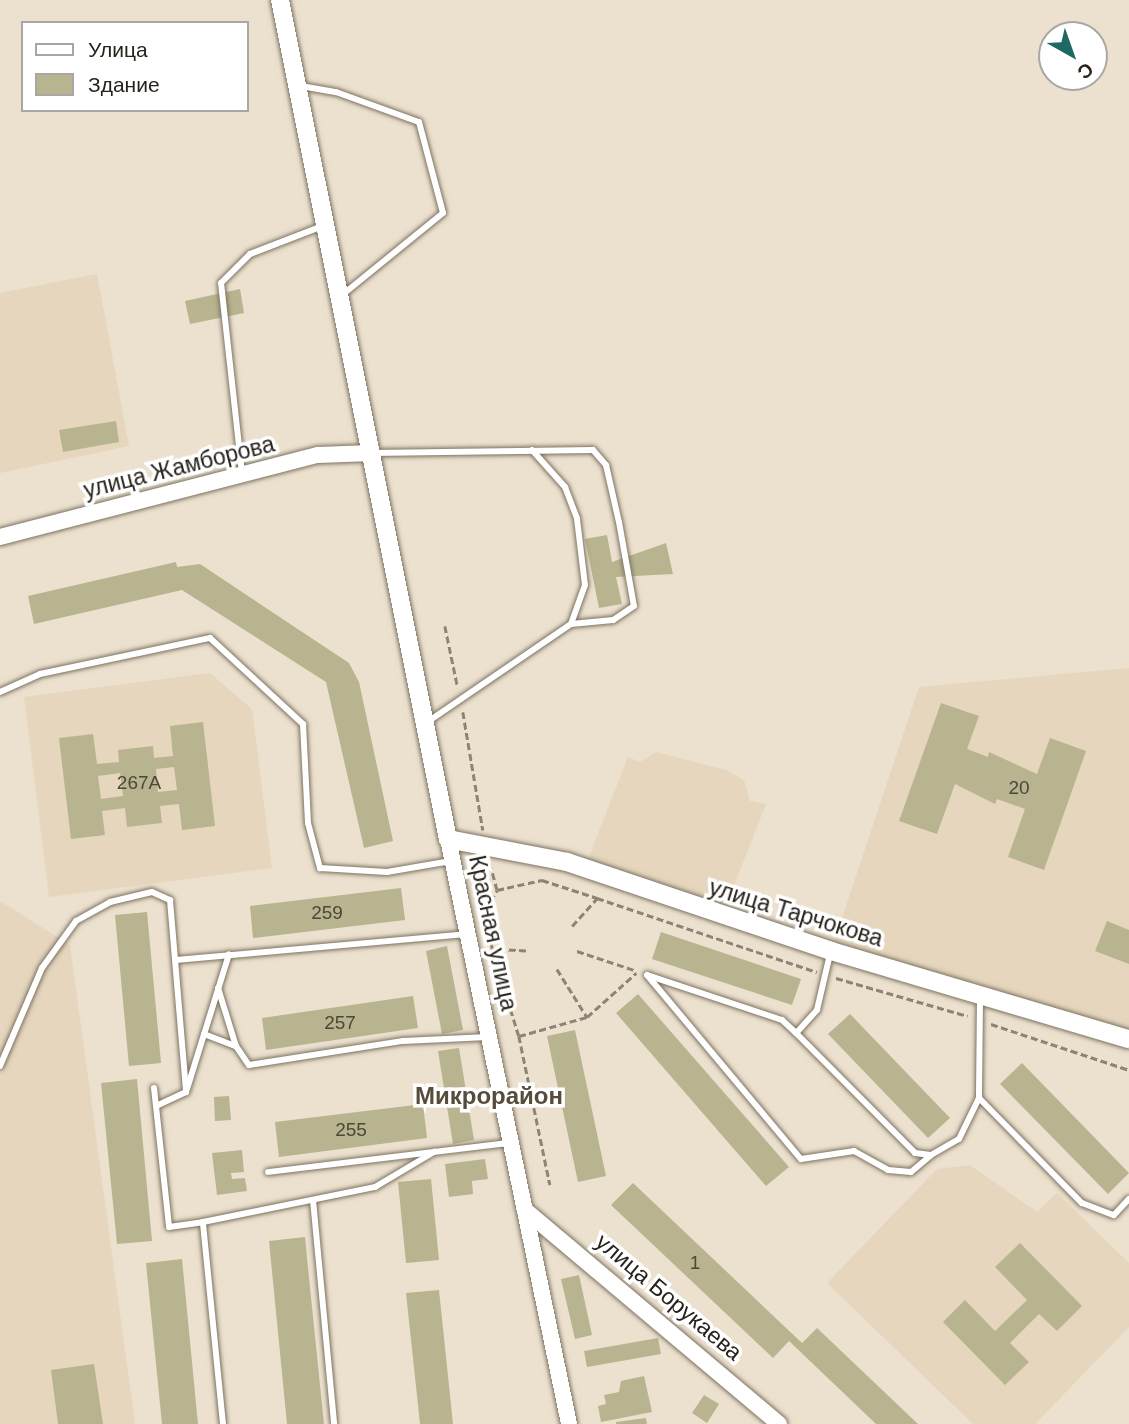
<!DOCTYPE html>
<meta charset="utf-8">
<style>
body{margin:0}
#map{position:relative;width:1129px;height:1424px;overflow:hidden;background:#ece1ce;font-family:Arial,sans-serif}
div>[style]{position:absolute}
.built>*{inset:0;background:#e5d6bd}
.building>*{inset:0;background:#b8b48f}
.path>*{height:2.5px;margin-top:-1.25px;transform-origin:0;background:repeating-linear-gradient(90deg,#8b8477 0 7px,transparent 0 10.5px)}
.roads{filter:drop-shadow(0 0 2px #7d7362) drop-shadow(0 0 2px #7d7362)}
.service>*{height:6px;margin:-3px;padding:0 3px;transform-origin:3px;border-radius:3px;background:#fff}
.tertiary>*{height:16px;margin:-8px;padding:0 8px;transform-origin:8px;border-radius:8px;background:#fff}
.secondary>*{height:18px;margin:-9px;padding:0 9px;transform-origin:9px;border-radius:9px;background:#fff}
span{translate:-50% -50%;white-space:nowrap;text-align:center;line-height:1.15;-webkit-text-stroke:7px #fff;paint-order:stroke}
.number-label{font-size:19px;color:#4b4739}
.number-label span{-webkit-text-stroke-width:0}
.street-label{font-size:23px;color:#27231c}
.neighbourhood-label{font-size:24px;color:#554c3c;font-weight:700}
.legend{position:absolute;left:21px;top:21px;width:228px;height:91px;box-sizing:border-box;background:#fff;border:2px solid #a9a7a4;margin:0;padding:9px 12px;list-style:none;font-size:21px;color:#27231c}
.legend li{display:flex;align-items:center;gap:14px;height:35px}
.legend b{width:35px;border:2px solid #a9a7a4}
.north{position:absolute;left:1038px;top:21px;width:70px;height:70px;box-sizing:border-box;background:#fff;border:2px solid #a9a7a4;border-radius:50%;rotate:140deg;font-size:19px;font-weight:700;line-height:28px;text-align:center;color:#27231c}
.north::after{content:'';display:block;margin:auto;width:24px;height:32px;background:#1e6965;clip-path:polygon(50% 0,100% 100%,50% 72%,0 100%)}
</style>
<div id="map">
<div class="built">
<i style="clip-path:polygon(97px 274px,129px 446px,0 473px,0 293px)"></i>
<i style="clip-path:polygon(1129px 668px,1129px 1039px,831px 951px,919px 687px)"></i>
<i style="clip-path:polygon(210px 673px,252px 709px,272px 868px,49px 897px,24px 697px)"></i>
<i style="clip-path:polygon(656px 752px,726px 770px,744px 780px,750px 801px,766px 804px,722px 916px,585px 867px,628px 757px,640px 762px)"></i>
<i style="clip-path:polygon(0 901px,70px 945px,135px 1424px,0 1424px)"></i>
<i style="clip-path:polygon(970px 1165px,1037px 1212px,1057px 1193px,1129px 1263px,1129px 1327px,1035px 1424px,973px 1424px,827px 1283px,937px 1169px)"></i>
</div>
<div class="building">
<i style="clip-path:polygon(240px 289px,244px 313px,190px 324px,185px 301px)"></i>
<i style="clip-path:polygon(116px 421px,119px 442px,63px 452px,59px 430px)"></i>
<i style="clip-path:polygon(607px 535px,612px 562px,666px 543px,673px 574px,616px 577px,622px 604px,599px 608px,585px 539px)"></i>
<i style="clip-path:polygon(176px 562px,177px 567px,200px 564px,349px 663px,359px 682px,393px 841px,364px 848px,326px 682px,182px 590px,34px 624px,28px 596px)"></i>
<i style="clip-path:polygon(941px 703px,979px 716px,967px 749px,988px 757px,989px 752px,1037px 774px,1050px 738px,1086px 751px,1044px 870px,1008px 857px,1025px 809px,997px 799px,995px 804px,955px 784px,937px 834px,899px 821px)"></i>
<i style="clip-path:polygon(evenodd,203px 722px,215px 826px,182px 830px,179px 804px,160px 806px,162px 823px,127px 827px,125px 808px,102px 811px,105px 835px,71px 839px,59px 738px,93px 734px,97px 764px,119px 762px,118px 750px,153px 746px,154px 758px,173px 756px,170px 726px,203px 722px,174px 767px,177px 790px,158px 792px,156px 769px,174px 767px,203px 722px,120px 773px,123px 796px,101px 799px,98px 776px,120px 773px)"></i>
<i style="clip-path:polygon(401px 888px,405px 920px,253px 938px,250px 906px)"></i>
<i style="clip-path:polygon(147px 912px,161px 1063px,129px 1066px,115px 915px)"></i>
<i style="clip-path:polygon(1107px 921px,1129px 930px,1129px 964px,1095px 951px)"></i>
<i style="clip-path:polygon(661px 932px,801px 979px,792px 1005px,652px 959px)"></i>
<i style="clip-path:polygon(447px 946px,463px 1030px,442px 1034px,426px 951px)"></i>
<i style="clip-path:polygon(638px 994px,789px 1167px,766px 1186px,616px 1013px)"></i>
<i style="clip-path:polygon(413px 996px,418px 1028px,266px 1050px,262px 1018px)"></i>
<i style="clip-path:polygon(850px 1014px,950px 1118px,928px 1138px,828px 1034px)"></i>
<i style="clip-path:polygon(575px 1030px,606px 1176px,578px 1182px,547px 1036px)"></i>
<i style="clip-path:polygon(459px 1048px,474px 1140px,453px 1144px,438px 1051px)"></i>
<i style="clip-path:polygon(1022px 1063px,1129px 1173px,1108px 1194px,1000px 1084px)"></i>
<i style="clip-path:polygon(137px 1079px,152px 1241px,117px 1244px,101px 1083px)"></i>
<i style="clip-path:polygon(229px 1096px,231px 1120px,215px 1121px,214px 1097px)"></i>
<i style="clip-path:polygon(423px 1104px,427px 1138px,279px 1157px,275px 1122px)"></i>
<i style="clip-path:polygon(242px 1150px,244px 1172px,231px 1173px,232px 1179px,245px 1178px,247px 1191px,217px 1195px,212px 1153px)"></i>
<i style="clip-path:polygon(485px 1159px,488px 1179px,472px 1181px,473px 1194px,449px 1197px,445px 1164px)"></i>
<i style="clip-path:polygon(431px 1179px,439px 1260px,406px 1263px,398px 1182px)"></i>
<i style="clip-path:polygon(633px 1183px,802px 1343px,817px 1328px,918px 1424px,876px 1424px,789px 1341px,773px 1358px,611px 1205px)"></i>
<i style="clip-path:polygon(305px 1237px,308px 1268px,324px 1424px,287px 1424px,269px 1241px)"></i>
<i style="clip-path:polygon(1020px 1243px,1082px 1306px,1057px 1331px,1039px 1314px,1010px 1343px,1029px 1362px,1005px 1385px,943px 1322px,965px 1300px,995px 1331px,1027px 1300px,995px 1267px)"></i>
<i style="clip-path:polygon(182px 1259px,198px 1424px,162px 1424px,146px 1263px)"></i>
<i style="clip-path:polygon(579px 1275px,592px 1335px,575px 1339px,561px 1279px)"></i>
<i style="clip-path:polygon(439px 1290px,453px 1424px,420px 1424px,406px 1293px)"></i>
<i style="clip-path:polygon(658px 1338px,661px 1354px,587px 1367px,584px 1351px)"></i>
<i style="clip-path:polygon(94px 1364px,103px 1424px,58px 1424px,51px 1370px)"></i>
<i style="clip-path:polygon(644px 1376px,652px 1412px,601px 1422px,598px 1406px,606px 1404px,604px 1395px,619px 1392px,621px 1381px)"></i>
<i style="clip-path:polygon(704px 1395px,719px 1404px,707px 1423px,692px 1413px)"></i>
<i style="clip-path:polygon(646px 1418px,647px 1424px,616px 1424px,616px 1422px)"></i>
</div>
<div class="path">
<i style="left:445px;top:626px;width:63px;rotate:78.2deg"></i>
<i style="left:463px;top:712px;width:120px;rotate:80.4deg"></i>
<i style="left:490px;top:863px;width:28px;rotate:75deg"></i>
<i style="left:572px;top:926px;width:38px;rotate:-48deg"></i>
<i style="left:597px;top:898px;width:232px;rotate:18.6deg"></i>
<i style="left:492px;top:949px;width:91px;rotate:72.8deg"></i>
<i style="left:519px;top:1036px;width:152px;rotate:78.2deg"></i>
<i style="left:526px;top:951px;width:34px;rotate:-177deg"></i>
<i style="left:492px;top:949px;width:40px;rotate:-100deg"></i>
<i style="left:485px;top:910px;width:23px;rotate:-59deg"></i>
<i style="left:497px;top:890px;width:46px;rotate:-12.5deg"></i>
<i style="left:542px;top:880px;width:58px;rotate:18.1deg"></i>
<i style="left:577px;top:951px;width:63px;rotate:18.4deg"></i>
<i style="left:557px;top:969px;width:57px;rotate:58deg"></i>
<i style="left:587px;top:1017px;width:66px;rotate:-41.9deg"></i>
<i style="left:836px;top:978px;width:137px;rotate:16.1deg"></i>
<i style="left:991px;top:1024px;width:145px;rotate:18.4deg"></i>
<i style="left:519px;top:1036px;width:71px;rotate:-15.6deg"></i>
</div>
<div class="roads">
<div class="service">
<i style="left:301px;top:86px;width:36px;rotate:10deg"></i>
<i style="left:336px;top:92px;width:88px;rotate:19.9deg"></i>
<i style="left:419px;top:122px;width:94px;rotate:75.2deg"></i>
<i style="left:443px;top:213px;width:130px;rotate:140.9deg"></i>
<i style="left:532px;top:450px;width:50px;rotate:48.3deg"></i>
<i style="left:565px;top:487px;width:34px;rotate:69deg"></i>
<i style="left:577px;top:519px;width:66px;rotate:83.1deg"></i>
<i style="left:585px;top:585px;width:41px;rotate:109.7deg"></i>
<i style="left:371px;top:453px;width:222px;rotate:-0.8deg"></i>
<i style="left:593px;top:450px;width:20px;rotate:49deg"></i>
<i style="left:606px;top:465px;width:58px;rotate:77.2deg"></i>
<i style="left:619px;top:522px;width:85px;rotate:79.9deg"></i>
<i style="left:634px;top:606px;width:25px;rotate:146deg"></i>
<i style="left:613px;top:620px;width:42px;rotate:174.6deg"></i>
<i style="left:571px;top:624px;width:176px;rotate:145.7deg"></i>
<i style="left:242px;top:473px;width:191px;rotate:-96.3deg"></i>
<i style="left:221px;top:283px;width:41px;rotate:-45deg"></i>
<i style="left:250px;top:254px;width:80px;rotate:-21.1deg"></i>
<i style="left:0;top:692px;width:44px;rotate:-24.2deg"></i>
<i style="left:40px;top:674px;width:174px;rotate:-12deg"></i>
<i style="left:210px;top:638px;width:127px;rotate:42.8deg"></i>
<i style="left:303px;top:724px;width:99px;rotate:87.1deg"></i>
<i style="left:308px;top:823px;width:47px;rotate:75.1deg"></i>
<i style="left:320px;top:868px;width:67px;rotate:3.4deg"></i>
<i style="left:387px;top:872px;width:65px;rotate:-9.8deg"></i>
<i style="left:830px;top:954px;width:57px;rotate:103.1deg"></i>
<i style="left:817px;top:1010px;width:31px;rotate:132deg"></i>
<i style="left:796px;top:1033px;width:19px;rotate:-137deg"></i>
<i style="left:782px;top:1020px;width:142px;rotate:-161.6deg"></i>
<i style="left:647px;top:975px;width:240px;rotate:50.1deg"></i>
<i style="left:801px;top:1159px;width:54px;rotate:-8.6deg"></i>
<i style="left:854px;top:1151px;width:39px;rotate:29deg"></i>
<i style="left:888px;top:1170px;width:23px;rotate:5deg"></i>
<i style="left:911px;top:1172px;width:26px;rotate:-40deg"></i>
<i style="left:176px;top:960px;width:291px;rotate:-5.1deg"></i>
<i style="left:218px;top:988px;width:61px;rotate:72.8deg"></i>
<i style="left:980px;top:999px;width:99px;rotate:90.6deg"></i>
<i style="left:979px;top:1098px;width:147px;rotate:45.6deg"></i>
<i style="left:1082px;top:1203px;width:34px;rotate:21deg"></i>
<i style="left:1114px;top:1215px;width:22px;rotate:-47deg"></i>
<i style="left:796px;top:1033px;width:169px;rotate:45.2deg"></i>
<i style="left:915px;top:1153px;width:16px;rotate:7deg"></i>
<i style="left:931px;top:1155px;width:32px;rotate:-30deg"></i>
<i style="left:959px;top:1139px;width:46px;rotate:-64deg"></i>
<i style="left:204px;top:1034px;width:34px;rotate:21deg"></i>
<i style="left:236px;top:1046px;width:23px;rotate:56deg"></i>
<i style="left:249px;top:1065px;width:156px;rotate:-8.9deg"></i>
<i style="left:403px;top:1041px;width:85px;rotate:-2.7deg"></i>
<i style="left:0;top:1066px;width:107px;rotate:-66.8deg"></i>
<i style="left:42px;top:968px;width:58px;rotate:-54.1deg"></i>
<i style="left:76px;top:921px;width:39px;rotate:-29deg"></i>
<i style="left:110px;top:902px;width:43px;rotate:-13.4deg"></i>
<i style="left:152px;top:892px;width:20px;rotate:24deg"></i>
<i style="left:170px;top:900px;width:193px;rotate:85.2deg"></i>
<i style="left:186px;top:1092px;width:33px;rotate:155deg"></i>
<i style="left:154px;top:1088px;width:140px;rotate:83.8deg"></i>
<i style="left:169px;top:1227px;width:34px;rotate:-8deg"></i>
<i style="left:187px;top:1089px;width:141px;rotate:-72.7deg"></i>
<i style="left:268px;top:1172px;width:243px;rotate:-6.9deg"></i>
<i style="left:313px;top:1200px;width:225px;rotate:84.6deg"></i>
<i style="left:223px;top:1424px;width:203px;rotate:-95.7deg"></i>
<i style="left:203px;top:1222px;width:176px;rotate:-11.5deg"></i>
<i style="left:375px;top:1187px;width:69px;rotate:-30.7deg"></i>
</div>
<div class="tertiary">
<i style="left:0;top:537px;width:328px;rotate:-14.5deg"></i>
<i style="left:318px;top:455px;width:53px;rotate:-2.2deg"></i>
<i style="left:448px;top:839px;width:597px;rotate:78.31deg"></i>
<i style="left:525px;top:1210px;width:332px;rotate:40.1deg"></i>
</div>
<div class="secondary">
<i style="left:280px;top:0;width:856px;rotate:78.68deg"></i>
<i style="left:448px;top:839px;width:121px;rotate:10.9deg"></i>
<i style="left:567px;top:862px;width:279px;rotate:18.6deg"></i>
<i style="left:831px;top:951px;width:311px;rotate:16.5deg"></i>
</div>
</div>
<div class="number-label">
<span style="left:139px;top:783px">267А</span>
<span style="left:1019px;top:788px">20</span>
<span style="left:327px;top:913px">259</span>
<span style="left:340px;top:1023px">257</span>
<span style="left:351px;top:1130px">255</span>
<span style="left:695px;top:1263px">1</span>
</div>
<div class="street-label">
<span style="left:179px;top:467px;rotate:-14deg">улица Жамборова</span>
<span style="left:796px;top:913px;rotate:17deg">улица Тарчокова</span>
<span style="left:493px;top:933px;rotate:78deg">Красная улица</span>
<span style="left:669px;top:1297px;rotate:40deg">улица Борукаева</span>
</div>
<div class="neighbourhood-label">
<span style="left:489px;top:1096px">Микрорайон</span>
</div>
<ul class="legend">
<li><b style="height:9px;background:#fff"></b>Улица</li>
<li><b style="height:19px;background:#b8b48f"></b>Здание</li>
</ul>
<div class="north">С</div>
</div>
